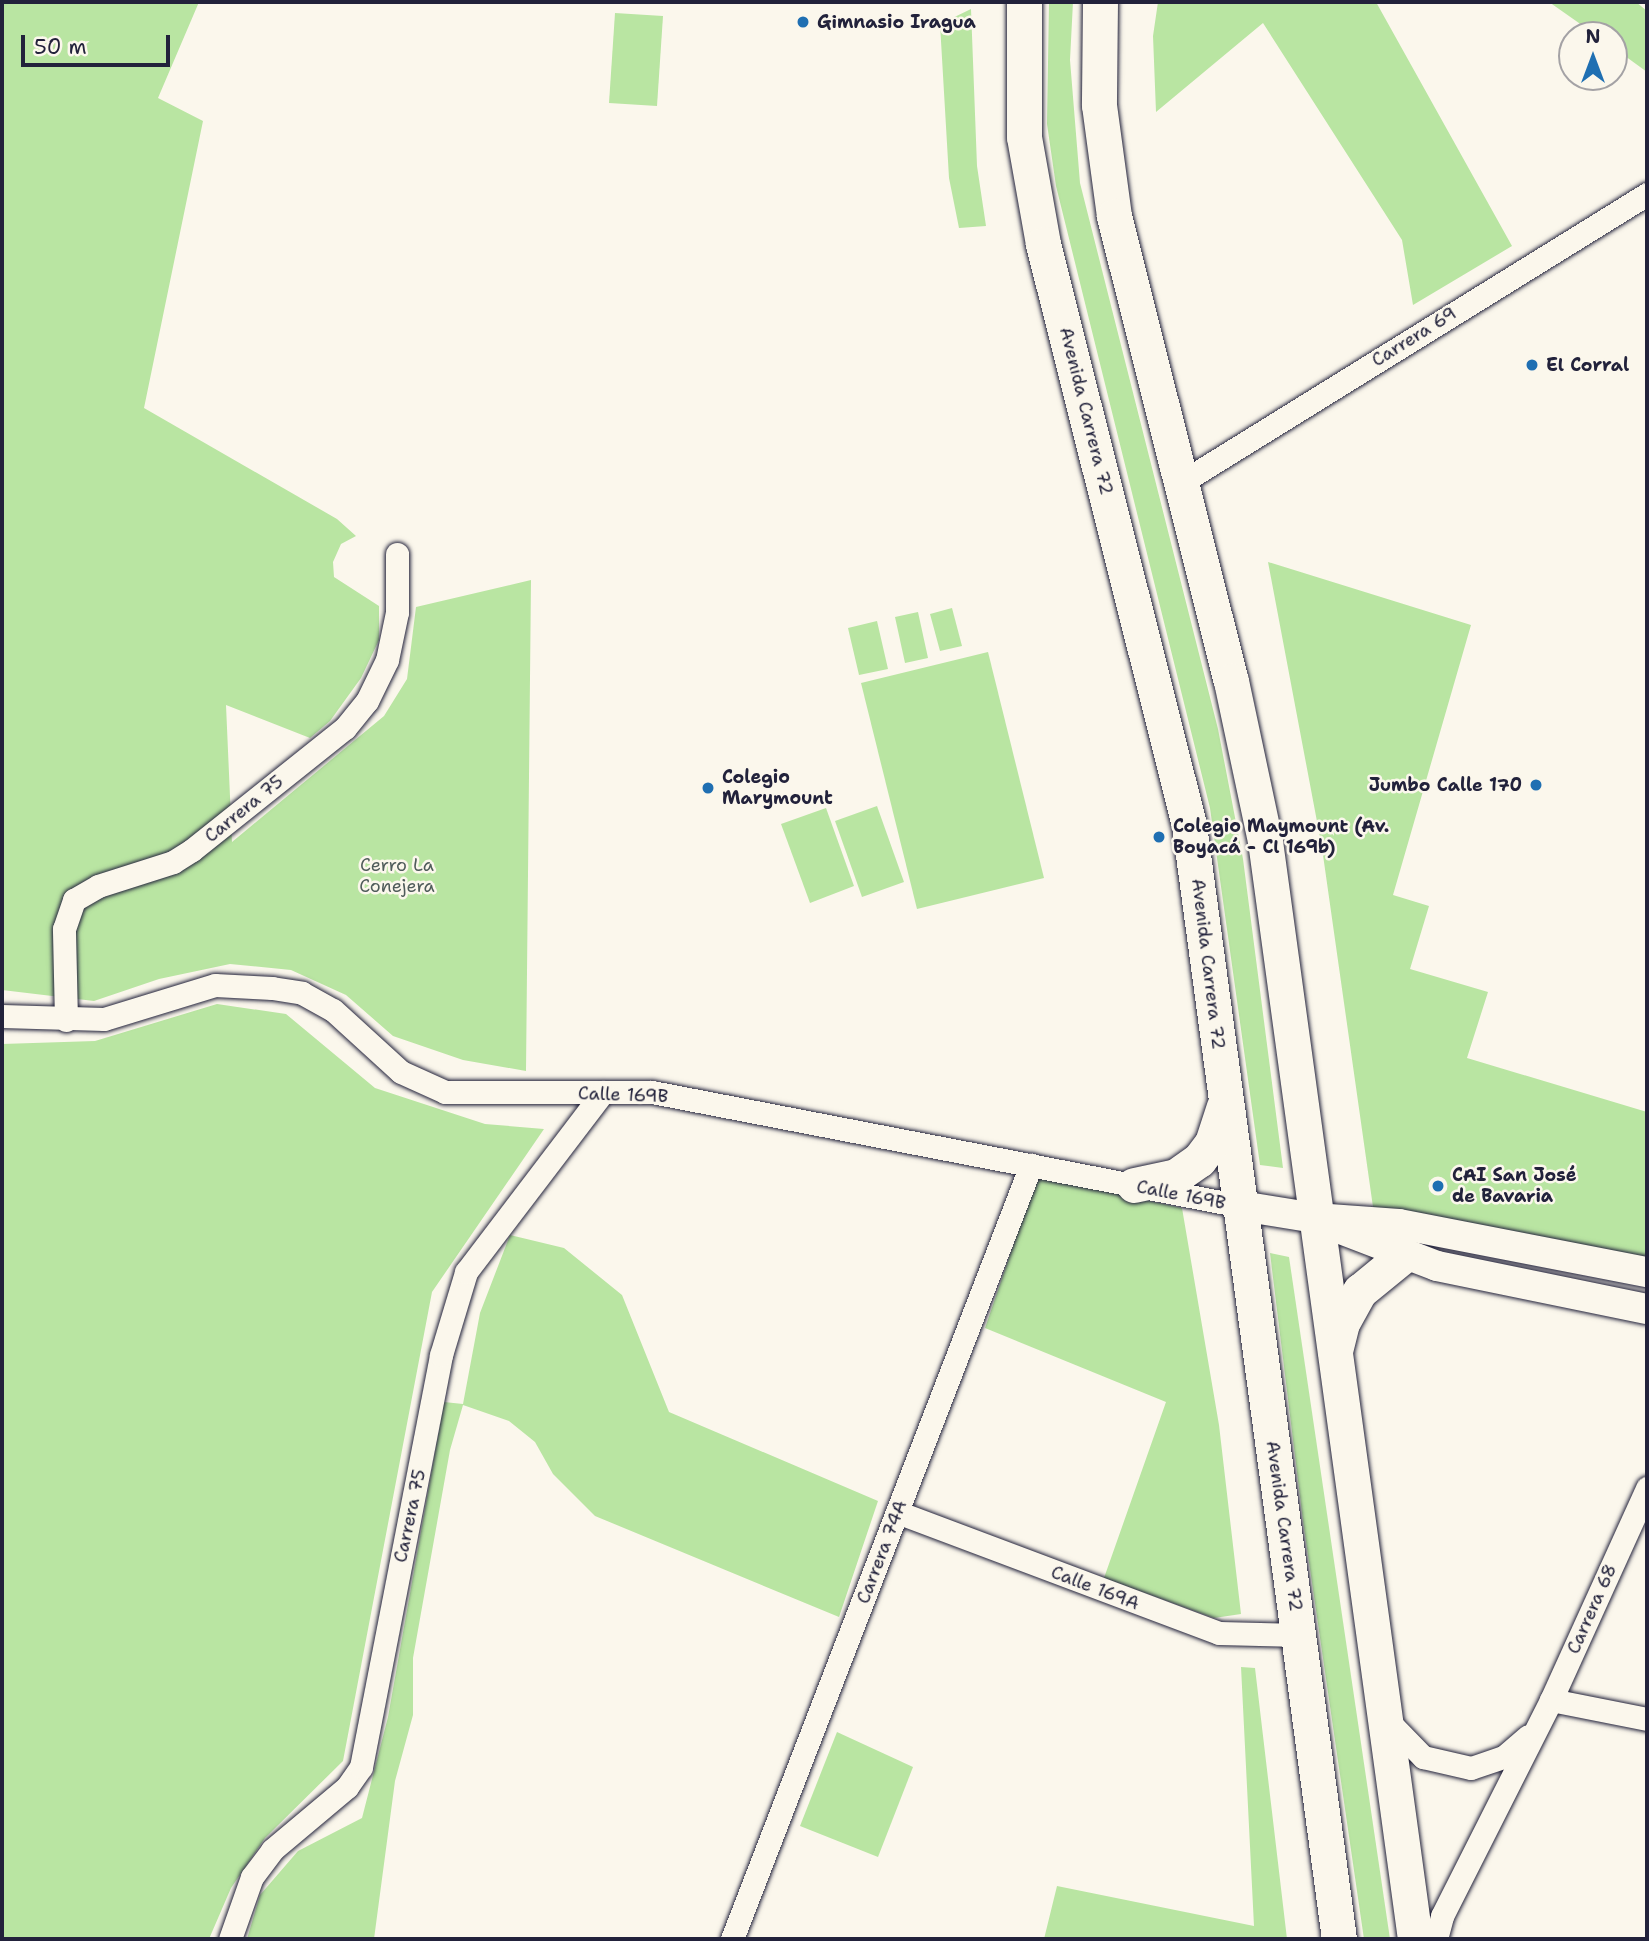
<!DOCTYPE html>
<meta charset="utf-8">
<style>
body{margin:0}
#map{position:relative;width:1649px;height:1941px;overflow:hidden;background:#fbf7ec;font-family:"Shantell Sans",sans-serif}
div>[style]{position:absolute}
.green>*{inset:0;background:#b9e5a2}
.roads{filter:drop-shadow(0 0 2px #22223b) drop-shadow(0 0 2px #22223b)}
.minor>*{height:23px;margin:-11.5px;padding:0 11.5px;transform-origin:11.5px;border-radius:11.5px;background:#fbf7ec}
.major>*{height:30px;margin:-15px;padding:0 15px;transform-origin:15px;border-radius:15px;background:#fbf7ec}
.highway>*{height:35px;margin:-17.5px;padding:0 17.5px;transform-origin:17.5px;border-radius:17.5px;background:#fbf7ec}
.dots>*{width:19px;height:19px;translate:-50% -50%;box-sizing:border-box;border:4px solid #fbf7ec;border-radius:50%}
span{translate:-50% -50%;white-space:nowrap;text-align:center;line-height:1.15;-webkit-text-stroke:5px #fbf7ec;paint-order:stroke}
.poi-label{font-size:18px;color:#22223b;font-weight:700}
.left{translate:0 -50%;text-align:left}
.right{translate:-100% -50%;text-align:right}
.street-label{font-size:18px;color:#22223b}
.park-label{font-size:18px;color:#4f5c5a}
.frame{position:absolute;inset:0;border:4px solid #22223b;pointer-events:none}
.north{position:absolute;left:1558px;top:21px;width:70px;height:70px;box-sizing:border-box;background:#fbf7ec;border:2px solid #a4a2a5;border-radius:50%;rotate:0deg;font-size:19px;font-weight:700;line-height:28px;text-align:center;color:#22223b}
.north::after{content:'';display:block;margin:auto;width:24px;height:32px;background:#1f6fb2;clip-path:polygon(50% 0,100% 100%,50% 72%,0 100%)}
.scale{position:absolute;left:21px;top:35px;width:149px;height:32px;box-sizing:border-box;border:4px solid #22223b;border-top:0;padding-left:9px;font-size:21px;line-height:24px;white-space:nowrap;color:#22223b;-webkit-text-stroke:5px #fbf7ec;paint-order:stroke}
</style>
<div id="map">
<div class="green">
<i style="clip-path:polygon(2px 2px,199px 2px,158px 98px,203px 121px,144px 408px,337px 519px,356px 536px,341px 544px,333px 562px,334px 577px,379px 606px,379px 640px,361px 678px,330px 721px,310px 738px,226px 705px,232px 842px,384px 716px,407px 679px,416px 607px,531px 580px,526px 1071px,463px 1060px,393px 1036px,346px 995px,291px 970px,230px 964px,159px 979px,94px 1001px,2px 990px)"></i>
<i style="clip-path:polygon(1049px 2px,1073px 2px,1070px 60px,1080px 183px,1218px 729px,1243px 859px,1283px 1168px,1260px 1165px,1210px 808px,1056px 186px,1047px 124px)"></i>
<i style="clip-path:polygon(1158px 2px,1376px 2px,1512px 246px,1413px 305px,1402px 240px,1263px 23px,1156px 112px,1153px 36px)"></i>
<i style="clip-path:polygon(1549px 2px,1636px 2px,1647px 11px,1647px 72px,1614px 48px,1614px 35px,1596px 35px)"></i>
<i style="clip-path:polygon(971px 9px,977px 166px,986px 226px,959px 228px,949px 178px,940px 24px)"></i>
<i style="clip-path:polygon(615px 13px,663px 16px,657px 106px,609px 103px)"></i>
<i style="clip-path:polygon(1268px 562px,1471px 625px,1393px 895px,1429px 906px,1410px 969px,1488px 992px,1467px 1058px,1647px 1112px,1647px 1259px,1373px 1207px,1322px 848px)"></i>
<i style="clip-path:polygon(952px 608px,962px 646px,940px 651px,930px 614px)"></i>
<i style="clip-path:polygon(918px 612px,928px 658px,905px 663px,895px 617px)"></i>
<i style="clip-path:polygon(877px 621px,888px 669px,859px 675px,848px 628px)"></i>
<i style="clip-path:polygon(988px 652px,1044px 878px,917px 909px,861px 683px)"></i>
<i style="clip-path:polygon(877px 806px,904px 882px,862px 897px,835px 821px)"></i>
<i style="clip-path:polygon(826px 808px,854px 886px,810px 903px,781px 824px)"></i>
<i style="clip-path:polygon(217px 1004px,286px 1014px,375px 1088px,485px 1124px,544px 1129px,432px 1292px,343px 1761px,265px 1838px,231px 1888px,209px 1939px,2px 1939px,2px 1044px,95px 1041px)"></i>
<i style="clip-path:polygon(1037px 1176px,1182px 1208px,1219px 1425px,1241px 1614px,1214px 1618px,1104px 1578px,1166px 1402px,985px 1328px)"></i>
<i style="clip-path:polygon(510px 1235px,564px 1248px,622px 1295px,669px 1412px,878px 1501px,839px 1617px,595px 1516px,553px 1474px,535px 1442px,509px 1421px,463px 1405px,450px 1450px,413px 1658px,413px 1715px,395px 1781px,374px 1939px,247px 1939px,260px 1895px,298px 1851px,362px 1818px,388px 1717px,444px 1402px,463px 1404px,480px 1313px)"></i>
<i style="clip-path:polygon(1270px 1253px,1289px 1257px,1390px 1939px,1364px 1939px,1303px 1521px)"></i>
<i style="clip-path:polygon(1241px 1667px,1255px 1668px,1287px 1939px,1044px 1939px,1057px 1886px,1254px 1926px)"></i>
<i style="clip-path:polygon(837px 1732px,913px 1767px,878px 1857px,800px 1826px)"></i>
</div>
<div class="roads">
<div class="minor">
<i style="left:1182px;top:482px;width:547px;rotate:-31.77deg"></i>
<i style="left:2px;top:1016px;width:102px;rotate:1.7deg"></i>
<i style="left:104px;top:1019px;width:116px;rotate:-17deg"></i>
<i style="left:215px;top:985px;width:57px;rotate:3deg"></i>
<i style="left:272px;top:988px;width:30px;rotate:9deg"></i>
<i style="left:302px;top:993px;width:35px;rotate:29deg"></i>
<i style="left:333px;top:1010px;width:92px;rotate:42.4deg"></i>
<i style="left:401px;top:1072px;width:48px;rotate:24.4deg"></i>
<i style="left:445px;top:1092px;width:207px"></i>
<i style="left:652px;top:1092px;width:600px;rotate:10.95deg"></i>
<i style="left:66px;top:1020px;width:91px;rotate:-91.3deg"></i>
<i style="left:64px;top:929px;width:31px;rotate:-71deg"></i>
<i style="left:74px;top:900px;width:28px;rotate:-30deg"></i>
<i style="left:98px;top:886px;width:79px;rotate:-17.7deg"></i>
<i style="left:173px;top:862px;width:22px;rotate:-32deg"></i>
<i style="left:192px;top:850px;width:196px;rotate:-38.6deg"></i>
<i style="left:345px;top:728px;width:35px;rotate:-51deg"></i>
<i style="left:367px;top:701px;width:46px;rotate:-64deg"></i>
<i style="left:387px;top:660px;width:49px;rotate:-78.2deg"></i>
<i style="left:397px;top:612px;width:58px;rotate:-90deg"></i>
<i style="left:897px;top:1512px;width:344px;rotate:20.6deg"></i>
<i style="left:1219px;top:1633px;width:81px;rotate:1.4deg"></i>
<i style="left:1551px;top:1700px;width:98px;rotate:11.2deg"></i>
<i style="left:1387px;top:1720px;width:52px;rotate:45.8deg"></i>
<i style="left:1423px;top:1757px;width:49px;rotate:12.9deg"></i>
<i style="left:1471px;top:1768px;width:36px;rotate:-19deg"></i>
<i style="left:1505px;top:1756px;width:30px;rotate:-41deg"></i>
<i style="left:230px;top:1939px;width:66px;rotate:-70.5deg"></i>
<i style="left:252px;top:1877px;width:34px;rotate:-53deg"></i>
<i style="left:272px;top:1850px;width:98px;rotate:-40deg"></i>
<i style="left:347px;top:1787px;width:24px;rotate:-55deg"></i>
<i style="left:361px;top:1767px;width:420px;rotate:-79deg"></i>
<i style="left:441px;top:1355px;width:87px;rotate:-73.2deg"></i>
<i style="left:466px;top:1272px;width:226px;rotate:-52.7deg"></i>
<i style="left:732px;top:1939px;width:830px;rotate:-68.88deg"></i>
<i style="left:1436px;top:1939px;width:24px;rotate:-75deg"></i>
<i style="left:1442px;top:1916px;width:242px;rotate:-63.2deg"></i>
<i style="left:1551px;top:1700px;width:233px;rotate:-65.6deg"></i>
</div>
<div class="major">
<i style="left:1241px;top:1206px;width:75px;rotate:9.2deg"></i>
<i style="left:1315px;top:1218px;width:84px;rotate:4.1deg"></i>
<i style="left:1399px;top:1224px;width:253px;rotate:11deg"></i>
<i style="left:1338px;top:1228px;width:106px;rotate:21deg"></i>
<i style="left:1437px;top:1266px;width:214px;rotate:11.6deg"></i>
</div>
<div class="highway">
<i style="left:1024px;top:2px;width:135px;rotate:90deg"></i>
<i style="left:1024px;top:137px;width:109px;rotate:79.9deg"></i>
<i style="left:1043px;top:244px;width:599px;rotate:75.89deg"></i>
<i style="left:1189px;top:825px;width:1124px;rotate:82.33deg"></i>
<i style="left:1100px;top:2px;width:103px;rotate:90.6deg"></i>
<i style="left:1099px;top:105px;width:112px;rotate:82.3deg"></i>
<i style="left:1114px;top:216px;width:479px;rotate:75.9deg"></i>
<i style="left:1231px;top:681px;width:164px;rotate:78deg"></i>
<i style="left:1265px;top:841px;width:1108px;rotate:82.22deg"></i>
<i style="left:1134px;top:1185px;width:43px;rotate:-12.1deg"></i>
<i style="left:1176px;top:1176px;width:28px;rotate:-35deg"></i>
<i style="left:1199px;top:1160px;width:21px;rotate:-53deg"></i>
<i style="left:1212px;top:1143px;width:38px;rotate:-72deg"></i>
<i style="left:1335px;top:1351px;width:29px;rotate:-76deg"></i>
<i style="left:1342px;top:1323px;width:37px;rotate:-61deg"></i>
<i style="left:1360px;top:1291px;width:57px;rotate:-39.3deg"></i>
</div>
</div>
<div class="dots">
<i style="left:803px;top:22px;background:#1f6fb2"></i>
<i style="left:1532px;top:365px;background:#1f6fb2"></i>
<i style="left:1536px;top:785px;background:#1f6fb2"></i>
<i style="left:708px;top:788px;background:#1f6fb2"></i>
<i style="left:1159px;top:837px;background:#1f6fb2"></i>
<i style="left:1438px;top:1186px;background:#1f6fb2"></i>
</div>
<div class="poi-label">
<span class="left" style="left:817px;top:22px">Gimnasio Iragua</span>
<span class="left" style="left:1546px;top:365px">El Corral</span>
<span class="left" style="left:722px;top:788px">Colegio<br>Marymount</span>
<span class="right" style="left:1522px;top:785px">Jumbo Calle 170</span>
<span class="left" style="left:1173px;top:837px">Colegio Maymount (Av.<br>Boyacá - Cl 169b)</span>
<span class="left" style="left:1452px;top:1186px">CAI San José<br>de Bavaria</span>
</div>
<div class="street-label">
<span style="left:1414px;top:337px;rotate:-32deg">Carrera 69</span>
<span style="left:1086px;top:411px;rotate:76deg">Avenida Carrera 72</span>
<span style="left:244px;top:809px;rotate:-39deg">Carrera 75</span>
<span style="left:1208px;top:964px;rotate:83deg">Avenida Carrera 72</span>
<span style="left:623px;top:1095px;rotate:2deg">Calle 169B</span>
<span style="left:1181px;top:1195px;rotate:11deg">Calle 169B</span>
<span style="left:410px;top:1516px;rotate:-78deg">Carrera 75</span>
<span style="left:1284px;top:1526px;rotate:82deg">Avenida Carrera 72</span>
<span style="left:882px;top:1552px;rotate:-69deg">Carrera 74A</span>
<span style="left:1095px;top:1588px;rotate:21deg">Calle 169A</span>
<span style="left:1592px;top:1609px;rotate:-66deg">Carrera 68</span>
</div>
<div class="park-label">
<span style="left:397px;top:876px">Cerro La<br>Conejera</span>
</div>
<div class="frame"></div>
<div class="north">N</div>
<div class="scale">50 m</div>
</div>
